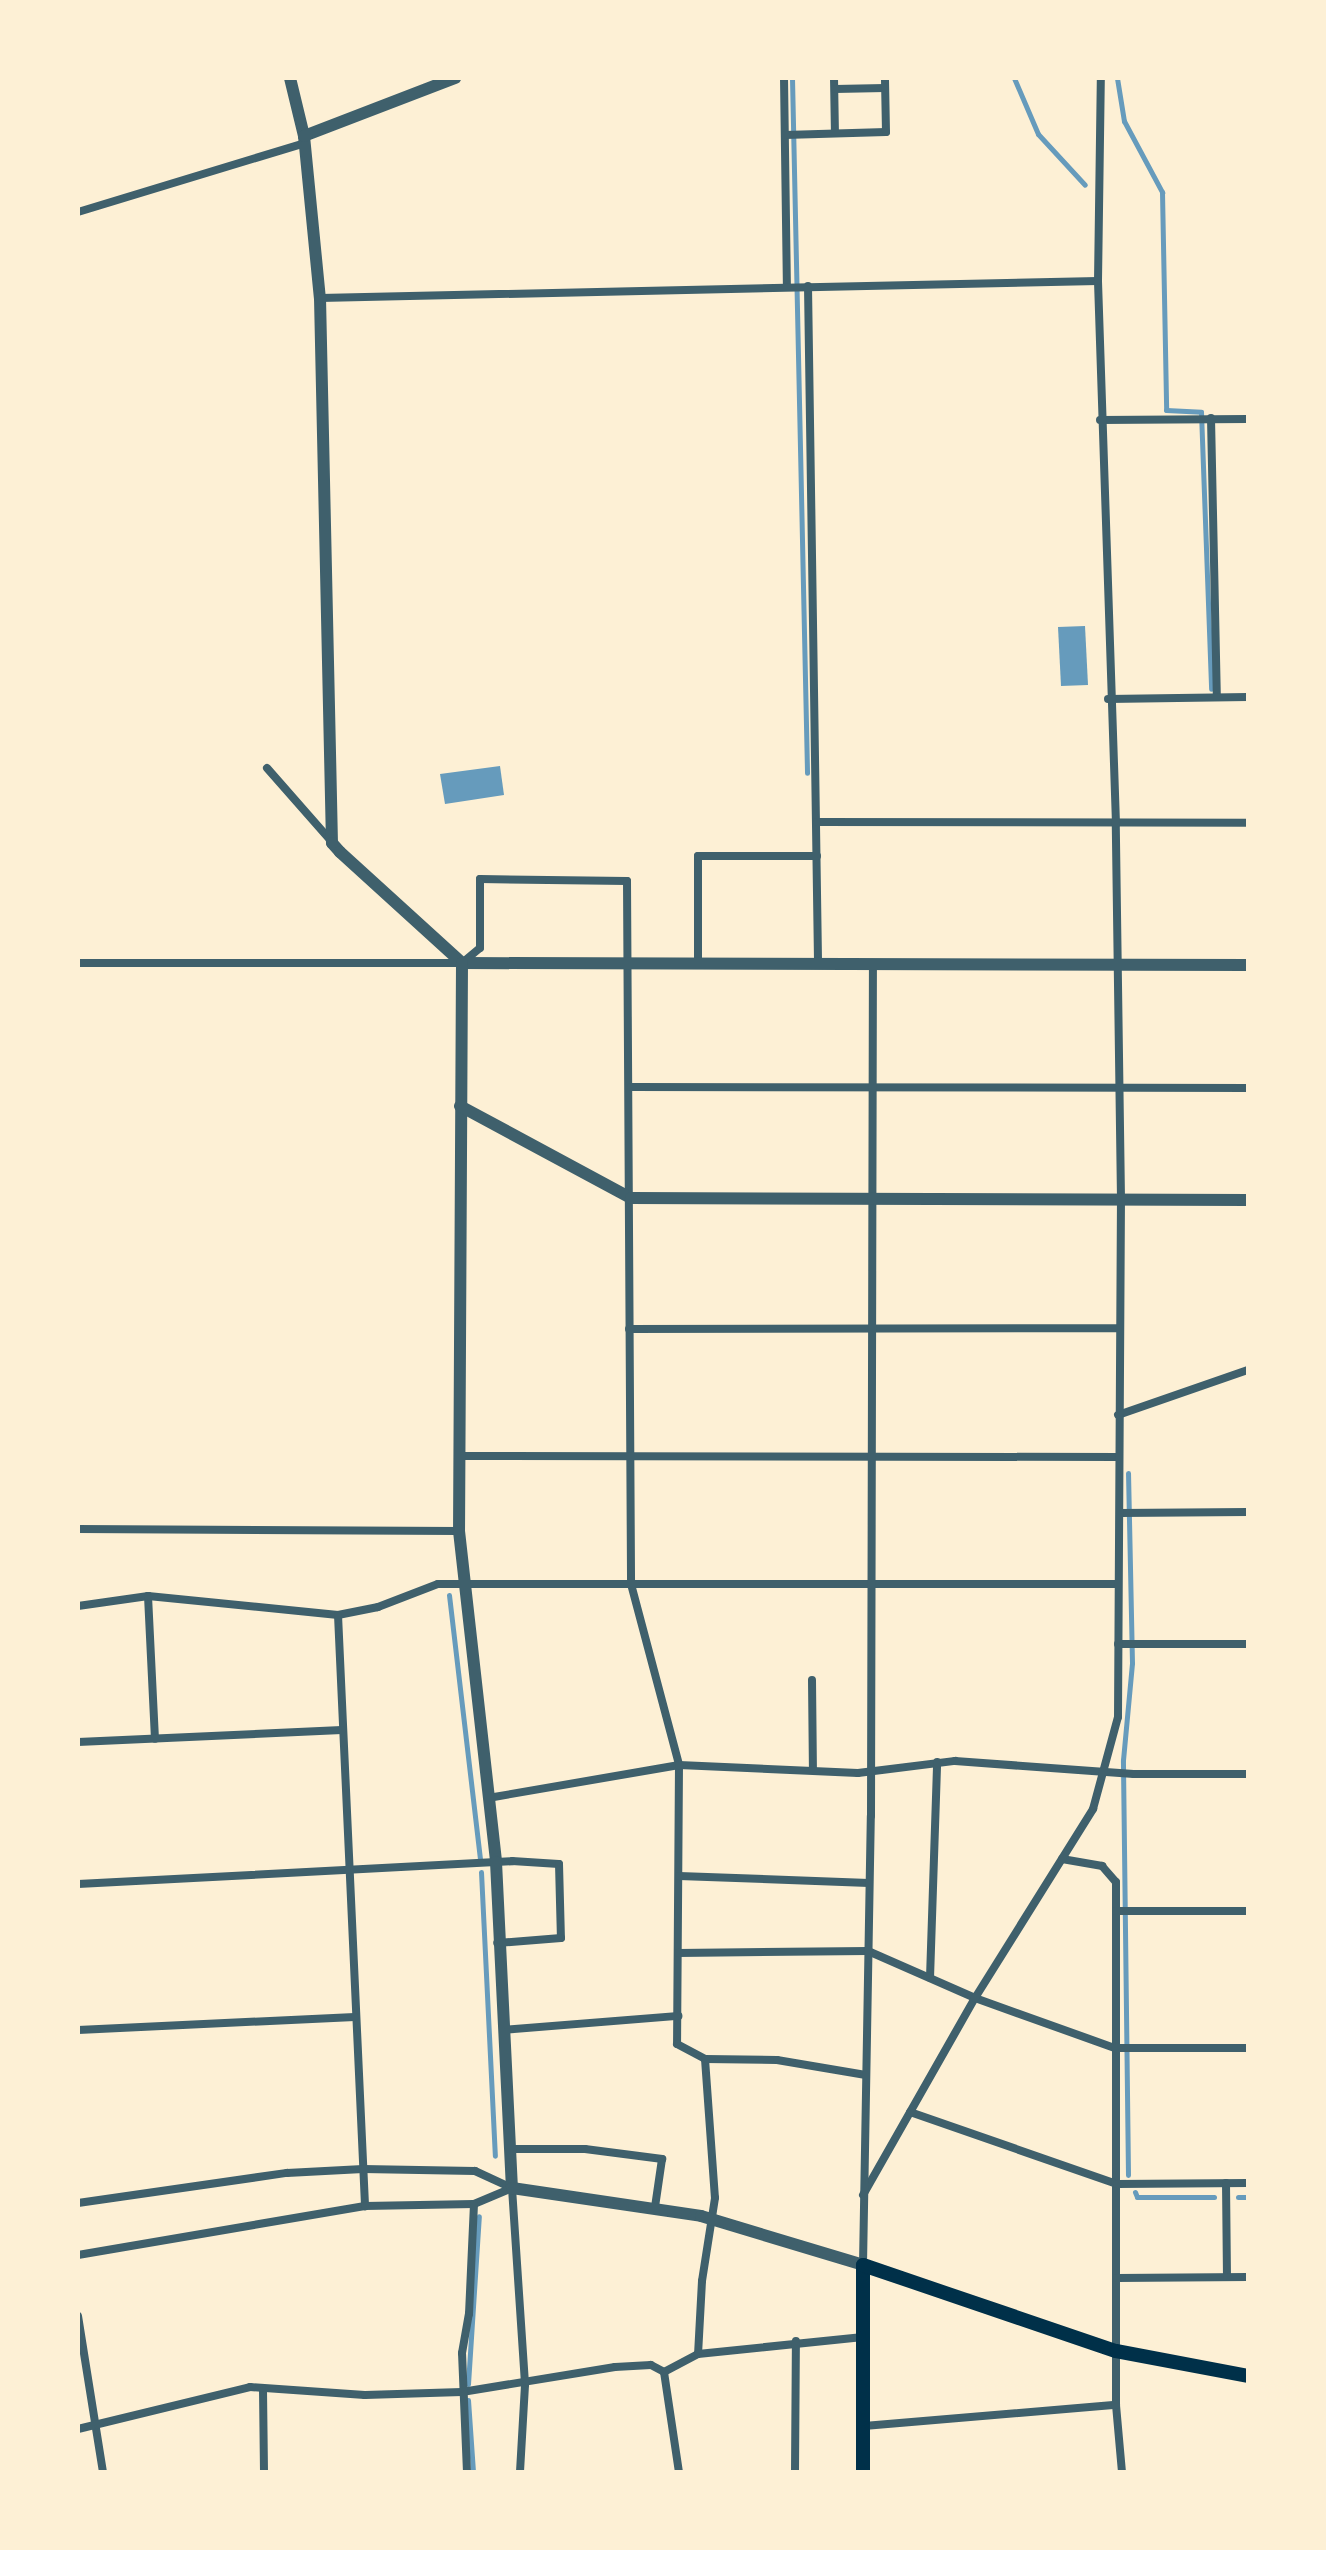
<!DOCTYPE html>
<style>
body{margin:0}
#map{position:relative;width:1326px;height:2550px;overflow:hidden;background:#fdf0d5;font-family:Ubuntu,sans-serif}
div>[style]{position:absolute}
.water>*{inset:0;background:#669bbc}
.stream>*{height:5px;margin:-2.5px;padding:0 2.5px;transform-origin:2.5px;border-radius:2.5px;background:#669bbc}
.minor>*{height:8px;margin:-4px;padding:0 4px;transform-origin:4px;border-radius:4px;background:#3f606c}
.tertiary>*{height:12px;margin:-6px;padding:0 6px;transform-origin:6px;border-radius:6px;background:#3f606c}
.secondary>*{height:14px;margin:-7px;padding:0 7px;transform-origin:7px;border-radius:7px;background:#003049}
span{translate:-50% -50%;white-space:nowrap;text-align:center;line-height:1.15;-webkit-text-stroke:8px #fdf0d5;paint-order:stroke}
.frame{position:absolute;inset:0;border:80px solid #fdf0d5;pointer-events:none}
</style>
<div id="map">
<div class="water">
<i style="clip-path:polygon(1085px 626px,1088px 685px,1061px 686px,1058px 627px)"></i>
<i style="clip-path:polygon(500px 766px,504px 795px,445px 804px,440px 774px)"></i>
</div>
<div class="stream">
<i style="left:792px;top:78px;width:695px;rotate:88.76deg"></i>
<i style="left:1014px;top:78px;width:61px;rotate:66.8deg"></i>
<i style="left:1038px;top:134px;width:69px;rotate:47.3deg"></i>
<i style="left:1117px;top:78px;width:44px;rotate:80.8deg"></i>
<i style="left:1124px;top:121px;width:81px;rotate:61.8deg"></i>
<i style="left:1162px;top:192px;width:218px;rotate:88.9deg"></i>
<i style="left:1166px;top:410px;width:35px;rotate:3deg"></i>
<i style="left:1201px;top:412px;width:277px;rotate:87.9deg"></i>
<i style="left:449px;top:1595px;width:266px;rotate:83.3deg"></i>
<i style="left:481px;top:1872px;width:284px;rotate:87.2deg"></i>
<i style="left:1128px;top:2175px;width:415px;rotate:-90.7deg"></i>
<i style="left:1123px;top:1760px;width:97px;rotate:-84.7deg"></i>
<i style="left:1132px;top:1663px;width:190px;rotate:-91.2deg"></i>
<i style="left:1135px;top:2192px;width:5px;rotate:68deg"></i>
<i style="left:1137px;top:2197px;width:77px"></i>
<i style="left:1238px;top:2197px;width:10px"></i>
<i style="left:468px;top:2384px;width:168px;rotate:-86.3deg"></i>
<i style="left:468px;top:2400px;width:72px;rotate:86deg"></i>
</div>
<div class="minor">
<i style="left:784px;top:78px;width:206px;rotate:89.2deg"></i>
<i style="left:834px;top:78px;width:55px;rotate:89deg"></i>
<i style="left:835px;top:89px;width:50px;rotate:-1.1deg"></i>
<i style="left:785px;top:135px;width:101px;rotate:-1.7deg"></i>
<i style="left:886px;top:132px;width:54px;rotate:-91.1deg"></i>
<i style="left:78px;top:212px;width:237px;rotate:-16.9deg"></i>
<i style="left:808px;top:286px;width:678px;rotate:89.15deg"></i>
<i style="left:320px;top:298px;width:778px;rotate:-1.25deg"></i>
<i style="left:1211px;top:418px;width:279px;rotate:88.8deg"></i>
<i style="left:1100px;top:420px;width:148px;rotate:-0.4deg"></i>
<i style="left:1108px;top:699px;width:140px;rotate:-0.8deg"></i>
<i style="left:267px;top:768px;width:98px;rotate:48.7deg"></i>
<i style="left:817px;top:822px;width:431px;rotate:0.1deg"></i>
<i style="left:78px;top:963px;width:384px"></i>
<i style="left:462px;top:963px;width:23px;rotate:-40deg"></i>
<i style="left:480px;top:948px;width:69px;rotate:-90deg"></i>
<i style="left:480px;top:879px;width:147px;rotate:0.8deg"></i>
<i style="left:627px;top:881px;width:703px;rotate:89.67deg"></i>
<i style="left:631px;top:1584px;width:187px;rotate:75.1deg"></i>
<i style="left:679px;top:1765px;width:279px;rotate:90.4deg"></i>
<i style="left:677px;top:2044px;width:32px;rotate:28deg"></i>
<i style="left:705px;top:2059px;width:139px;rotate:85.9deg"></i>
<i style="left:715px;top:2198px;width:84px;rotate:98.9deg"></i>
<i style="left:702px;top:2281px;width:73px;rotate:93.1deg"></i>
<i style="left:698px;top:964px;width:108px;rotate:-90deg"></i>
<i style="left:698px;top:856px;width:119px"></i>
<i style="left:631px;top:1087px;width:617px;rotate:0.09deg"></i>
<i style="left:629px;top:1329px;width:489px;rotate:-0.1deg"></i>
<i style="left:1118px;top:1415px;width:138px;rotate:-19.1deg"></i>
<i style="left:459px;top:1456px;width:660px;rotate:0.09deg"></i>
<i style="left:1120px;top:1513px;width:128px;rotate:-0.4deg"></i>
<i style="left:78px;top:1529px;width:381px;rotate:0.3deg"></i>
<i style="left:148px;top:1596px;width:143px;rotate:87.2deg"></i>
<i style="left:78px;top:1606px;width:71px;rotate:-8.1deg"></i>
<i style="left:148px;top:1596px;width:191px;rotate:5.7deg"></i>
<i style="left:338px;top:1615px;width:41px;rotate:-11.3deg"></i>
<i style="left:378px;top:1607px;width:64px;rotate:-21deg"></i>
<i style="left:438px;top:1584px;width:680px"></i>
<i style="left:338px;top:1615px;width:592px;rotate:87.38deg"></i>
<i style="left:1118px;top:1644px;width:130px"></i>
<i style="left:812px;top:1680px;width:89px;rotate:89.4deg"></i>
<i style="left:78px;top:1742px;width:264px;rotate:-2.6deg"></i>
<i style="left:488px;top:1798px;width:194px;rotate:-9.8deg"></i>
<i style="left:679px;top:1765px;width:179px;rotate:2.6deg"></i>
<i style="left:858px;top:1773px;width:98px;rotate:-7.1deg"></i>
<i style="left:955px;top:1761px;width:179px;rotate:4.2deg"></i>
<i style="left:1134px;top:1774px;width:114px"></i>
<i style="left:1062px;top:1859px;width:41px;rotate:9.9deg"></i>
<i style="left:1102px;top:1866px;width:21px;rotate:49deg"></i>
<i style="left:1116px;top:1882px;width:523px;rotate:90deg"></i>
<i style="left:1116px;top:2405px;width:67px;rotate:84.9deg"></i>
<i style="left:679px;top:1876px;width:190px;rotate:2.1deg"></i>
<i style="left:78px;top:1884px;width:435px;rotate:-3deg"></i>
<i style="left:512px;top:1861px;width:47px;rotate:3.7deg"></i>
<i style="left:559px;top:1864px;width:74px;rotate:88.5deg"></i>
<i style="left:561px;top:1938px;width:64px;rotate:175.5deg"></i>
<i style="left:1116px;top:1911px;width:132px"></i>
<i style="left:678px;top:1953px;width:190px;rotate:-0.6deg"></i>
<i style="left:868px;top:1951px;width:117px;rotate:23.7deg"></i>
<i style="left:975px;top:1998px;width:149px;rotate:19.7deg"></i>
<i style="left:1115px;top:2048px;width:133px"></i>
<i style="left:930px;top:1978px;width:216px;rotate:-88.1deg"></i>
<i style="left:78px;top:2030px;width:277px;rotate:-2.7deg"></i>
<i style="left:503px;top:2030px;width:176px;rotate:-4.6deg"></i>
<i style="left:705px;top:2059px;width:72px;rotate:0.8deg"></i>
<i style="left:777px;top:2060px;width:90px;rotate:9.6deg"></i>
<i style="left:910px;top:2112px;width:219px;rotate:19.2deg"></i>
<i style="left:1117px;top:2184px;width:131px;rotate:-0.4deg"></i>
<i style="left:510px;top:2149px;width:75px"></i>
<i style="left:585px;top:2149px;width:78px;rotate:7.4deg"></i>
<i style="left:662px;top:2159px;width:49px;rotate:98.3deg"></i>
<i style="left:1226px;top:2183px;width:94px;rotate:89.4deg"></i>
<i style="left:512px;top:2188px;width:197px;rotate:86.2deg"></i>
<i style="left:525px;top:2385px;width:87px;rotate:93.3deg"></i>
<i style="left:863px;top:2195px;width:227px;rotate:-60.4deg"></i>
<i style="left:975px;top:1998px;width:223px;rotate:-58deg"></i>
<i style="left:1093px;top:1809px;width:95px;rotate:-74.8deg"></i>
<i style="left:1118px;top:1717px;width:518px;rotate:-89.67deg"></i>
<i style="left:1121px;top:1199px;width:375px;rotate:-90.8deg"></i>
<i style="left:1116px;top:824px;width:543px;rotate:-91.9deg"></i>
<i style="left:1098px;top:281px;width:203px;rotate:-89.2deg"></i>
<i style="left:78px;top:2203px;width:211px;rotate:-8.2deg"></i>
<i style="left:287px;top:2173px;width:76px;rotate:-3deg"></i>
<i style="left:363px;top:2169px;width:112px;rotate:1deg"></i>
<i style="left:475px;top:2171px;width:41px;rotate:24.7deg"></i>
<i style="left:78px;top:2255px;width:291px;rotate:-9.7deg"></i>
<i style="left:365px;top:2206px;width:109px;rotate:-1.1deg"></i>
<i style="left:474px;top:2204px;width:41px;rotate:-22.8deg"></i>
<i style="left:863px;top:2265px;width:449px;rotate:-89deg"></i>
<i style="left:871px;top:1816px;width:852px;rotate:-89.87deg"></i>
<i style="left:1117px;top:2278px;width:131px;rotate:-0.4deg"></i>
<i style="left:78px;top:2316px;width:158px;rotate:80.9deg"></i>
<i style="left:664px;top:2372px;width:101px;rotate:81.5deg"></i>
<i style="left:263px;top:2390px;width:82px;rotate:89.3deg"></i>
<i style="left:864px;top:2426px;width:253px;rotate:-4.8deg"></i>
<i style="left:78px;top:2429px;width:177px;rotate:-13.7deg"></i>
<i style="left:250px;top:2387px;width:115px;rotate:4deg"></i>
<i style="left:365px;top:2395px;width:97px;rotate:-1.8deg"></i>
<i style="left:462px;top:2392px;width:155px;rotate:-9.3deg"></i>
<i style="left:615px;top:2367px;width:36px;rotate:-3deg"></i>
<i style="left:651px;top:2365px;width:15px;rotate:28deg"></i>
<i style="left:664px;top:2372px;width:38px;rotate:-28deg"></i>
<i style="left:698px;top:2354px;width:166px;rotate:-5.9deg"></i>
<i style="left:467px;top:2472px;width:119px;rotate:-92.4deg"></i>
<i style="left:462px;top:2353px;width:40px;rotate:-80deg"></i>
<i style="left:469px;top:2314px;width:110px;rotate:-87.4deg"></i>
<i style="left:795px;top:2472px;width:131px;rotate:-89.6deg"></i>
</div>
<div class="tertiary">
<i style="left:290px;top:78px;width:60px;rotate:76.4deg"></i>
<i style="left:304px;top:136px;width:163px;rotate:84.4deg"></i>
<i style="left:320px;top:298px;width:545px;rotate:88.74deg"></i>
<i style="left:332px;top:843px;width:12px;rotate:48deg"></i>
<i style="left:340px;top:852px;width:165px;rotate:42.3deg"></i>
<i style="left:462px;top:963px;width:786px;rotate:0.15deg"></i>
<i style="left:304px;top:136px;width:162px;rotate:-21deg"></i>
<i style="left:462px;top:963px;width:568px;rotate:90.3deg"></i>
<i style="left:459px;top:1531px;width:333px;rotate:83.6deg"></i>
<i style="left:496px;top:1862px;width:326px;rotate:87.2deg"></i>
<i style="left:512px;top:2188px;width:191px;rotate:8.4deg"></i>
<i style="left:701px;top:2216px;width:169px;rotate:16.8deg"></i>
<i style="left:460px;top:1106px;width:194px;rotate:28.3deg"></i>
<i style="left:631px;top:1198px;width:617px;rotate:0.19deg"></i>
</div>
<div class="secondary">
<i style="left:863px;top:2472px;width:207px;rotate:-90deg"></i>
<i style="left:863px;top:2265px;width:267px;rotate:18.8deg"></i>
<i style="left:1116px;top:2351px;width:134px;rotate:10.7deg"></i>
</div>
<div class="frame"></div>
</div>
